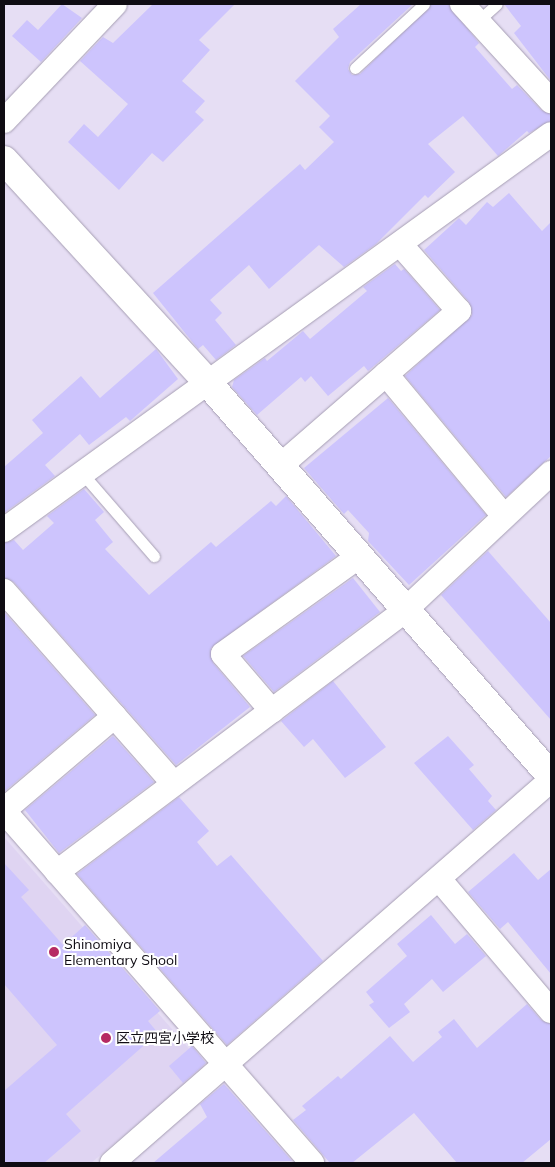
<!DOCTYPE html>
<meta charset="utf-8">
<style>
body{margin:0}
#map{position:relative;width:555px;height:1167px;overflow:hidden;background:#e6def4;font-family:Mulish,"Noto Sans JP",sans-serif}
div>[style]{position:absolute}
.built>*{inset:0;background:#dfd4f2}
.building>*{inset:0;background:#cdc4fd}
.roads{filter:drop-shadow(0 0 1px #a69eb3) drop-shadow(0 0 1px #a69eb3)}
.lane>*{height:11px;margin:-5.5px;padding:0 5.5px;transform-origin:5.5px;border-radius:5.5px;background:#fff}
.street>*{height:24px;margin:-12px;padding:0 12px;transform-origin:12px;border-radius:12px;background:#fff}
.secondary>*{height:28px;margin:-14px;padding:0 14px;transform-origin:14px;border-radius:14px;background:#fff}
.dots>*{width:14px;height:14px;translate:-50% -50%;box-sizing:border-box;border:2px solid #fff;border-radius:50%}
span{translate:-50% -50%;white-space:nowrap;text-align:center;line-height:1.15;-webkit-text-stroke:4px #fff;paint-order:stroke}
.poi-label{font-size:14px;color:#0f0c13}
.left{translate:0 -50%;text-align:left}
.frame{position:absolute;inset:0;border:5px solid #0f0c13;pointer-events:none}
</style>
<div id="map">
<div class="built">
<i style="clip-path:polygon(4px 837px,205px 1067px,91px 1163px,4px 1163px)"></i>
</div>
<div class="building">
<i style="clip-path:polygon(62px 4px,82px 18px,41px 62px,12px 36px,27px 20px,38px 30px)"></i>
<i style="clip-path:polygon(153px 4px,235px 4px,199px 40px,210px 50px,182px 81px,205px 101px,195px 112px,204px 120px,163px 162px,152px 153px,119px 190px,68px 142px,84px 124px,98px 137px,128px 104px,80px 61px,103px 37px,113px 43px)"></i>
<i style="clip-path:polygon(361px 4px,413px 4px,350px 62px,348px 69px,352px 75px,360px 74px,431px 4px,448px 4px,479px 43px,475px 47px,512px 89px,517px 85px,541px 110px,551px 114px,551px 121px,529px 133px,527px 131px,498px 156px,463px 116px,428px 144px,455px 172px,428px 198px,425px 195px,376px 244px,344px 267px,319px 245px,269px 289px,249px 265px,210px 300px,222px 313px,215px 320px,236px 345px,216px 360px,203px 345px,198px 349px,153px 293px,300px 164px,305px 170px,334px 142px,319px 127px,330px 116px,295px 81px,339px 37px,333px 29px)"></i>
<i style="clip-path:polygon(504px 4px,551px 4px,551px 81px,514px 33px,521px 26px)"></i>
<i style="clip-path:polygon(509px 193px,542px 231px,551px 222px,551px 456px,506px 497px,405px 376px,472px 315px,469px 302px,424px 250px,459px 218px,466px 225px,487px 202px,493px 207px)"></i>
<i style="clip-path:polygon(395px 264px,401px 271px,404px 269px,440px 310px,368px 371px,364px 366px,328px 396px,311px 376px,305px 382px,301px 377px,257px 415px,232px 387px,234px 380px,265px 358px,267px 361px,303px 331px,310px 339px,367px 291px,363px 287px)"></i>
<i style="clip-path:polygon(156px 349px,178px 379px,130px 421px,126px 417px,89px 445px,80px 434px,45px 465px,55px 476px,4px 513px,4px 467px,43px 433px,32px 420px,81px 376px,100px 398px)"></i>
<i style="clip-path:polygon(388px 398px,486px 515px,409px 585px,368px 541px,369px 533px,348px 510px,344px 514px,304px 468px)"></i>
<i style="clip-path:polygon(84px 489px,104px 512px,95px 520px,113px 542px,105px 549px,149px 595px,211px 542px,216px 547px,271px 501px,276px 506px,286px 496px,336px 556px,211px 648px,213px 663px,250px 707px,176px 765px,14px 582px,4px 578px,4px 543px,14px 540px,23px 550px,54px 523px,47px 516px)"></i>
<i style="clip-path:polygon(488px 551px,551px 623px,551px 720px,441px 595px)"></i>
<i style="clip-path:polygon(353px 578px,380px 612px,274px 692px,243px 656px)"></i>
<i style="clip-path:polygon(4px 612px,95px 715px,5px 791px,4px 791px)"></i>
<i style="clip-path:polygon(333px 681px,386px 747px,345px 778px,313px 739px,304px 747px,281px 721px)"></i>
<i style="clip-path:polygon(113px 736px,154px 782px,59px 853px,25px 810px)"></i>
<i style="clip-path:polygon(448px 736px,474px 765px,469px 769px,492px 796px,488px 801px,496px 810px,473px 830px,414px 763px)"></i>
<i style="clip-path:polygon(179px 797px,209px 831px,197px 842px,217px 866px,231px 855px,323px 961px,227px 1045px,77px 874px)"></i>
<i style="clip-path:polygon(514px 853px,538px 880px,551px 869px,551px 974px,508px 922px,500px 929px,468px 892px)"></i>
<i style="clip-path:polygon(4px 863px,29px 890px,21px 897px,63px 945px,85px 925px,160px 1011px,148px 1021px,158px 1033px,66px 1114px,81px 1131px,44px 1163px,4px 1163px,4px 1091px,57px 1045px,4px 984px)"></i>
<i style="clip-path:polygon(431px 915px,455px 944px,467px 934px,486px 956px,443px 992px,432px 979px,404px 1004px,410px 1012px,389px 1028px,369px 1005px,374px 1002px,366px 992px,407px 956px,397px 944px)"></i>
<i style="clip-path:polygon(527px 1004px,541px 1020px,551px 1024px,551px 1139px,522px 1163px,457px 1163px,414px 1113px,352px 1163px,330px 1163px,293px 1120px,306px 1110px,302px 1106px,338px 1076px,341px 1079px,390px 1036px,413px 1062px,442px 1037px,438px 1032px,454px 1019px,477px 1048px)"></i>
<i style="clip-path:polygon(192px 1046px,206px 1063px,183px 1083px,169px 1066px)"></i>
<i style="clip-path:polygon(224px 1084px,292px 1161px,153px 1163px,207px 1117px,200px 1104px)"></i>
</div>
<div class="roads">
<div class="lane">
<i style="left:478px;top:21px;width:25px;rotate:-42deg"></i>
<i style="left:355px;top:68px;width:94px;rotate:-42.8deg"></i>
<i style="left:82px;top:473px;width:110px;rotate:49.1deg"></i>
</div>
<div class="street">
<i style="left:462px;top:4px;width:132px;rotate:47.5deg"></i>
<i style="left:4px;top:121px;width:161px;rotate:-46.5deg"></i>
<i style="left:386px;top:374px;width:185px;rotate:50.3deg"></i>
<i style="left:280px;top:466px;width:237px;rotate:-40.9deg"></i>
<i style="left:459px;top:311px;width:89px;rotate:-131.4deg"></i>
<i style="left:4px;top:530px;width:675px;rotate:-35.9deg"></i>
<i style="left:4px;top:591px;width:257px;rotate:48.6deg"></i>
<i style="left:272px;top:711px;width:75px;rotate:-130.7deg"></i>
<i style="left:223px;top:654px;width:166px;rotate:-35.7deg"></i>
<i style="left:4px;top:810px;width:145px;rotate:-40.3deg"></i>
<i style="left:4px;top:811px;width:468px;rotate:48.8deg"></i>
<i style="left:57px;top:872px;width:434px;rotate:-36.9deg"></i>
<i style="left:404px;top:611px;width:202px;rotate:-43.2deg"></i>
<i style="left:439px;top:879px;width:173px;rotate:49.7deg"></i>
<i style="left:112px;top:1163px;width:583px;rotate:-41.1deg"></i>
</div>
<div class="secondary">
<i style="left:4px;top:160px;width:302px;rotate:47.5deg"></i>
<i style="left:208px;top:383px;width:522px;rotate:48.89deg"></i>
</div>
</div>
<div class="dots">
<i style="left:54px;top:952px;background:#b62a63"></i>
<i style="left:106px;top:1038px;background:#b62a63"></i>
</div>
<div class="poi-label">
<span class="left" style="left:64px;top:952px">Shinomiya<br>Elementary Shool</span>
<span class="left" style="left:116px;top:1038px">区立四宮小学校</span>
</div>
<div class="frame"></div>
</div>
